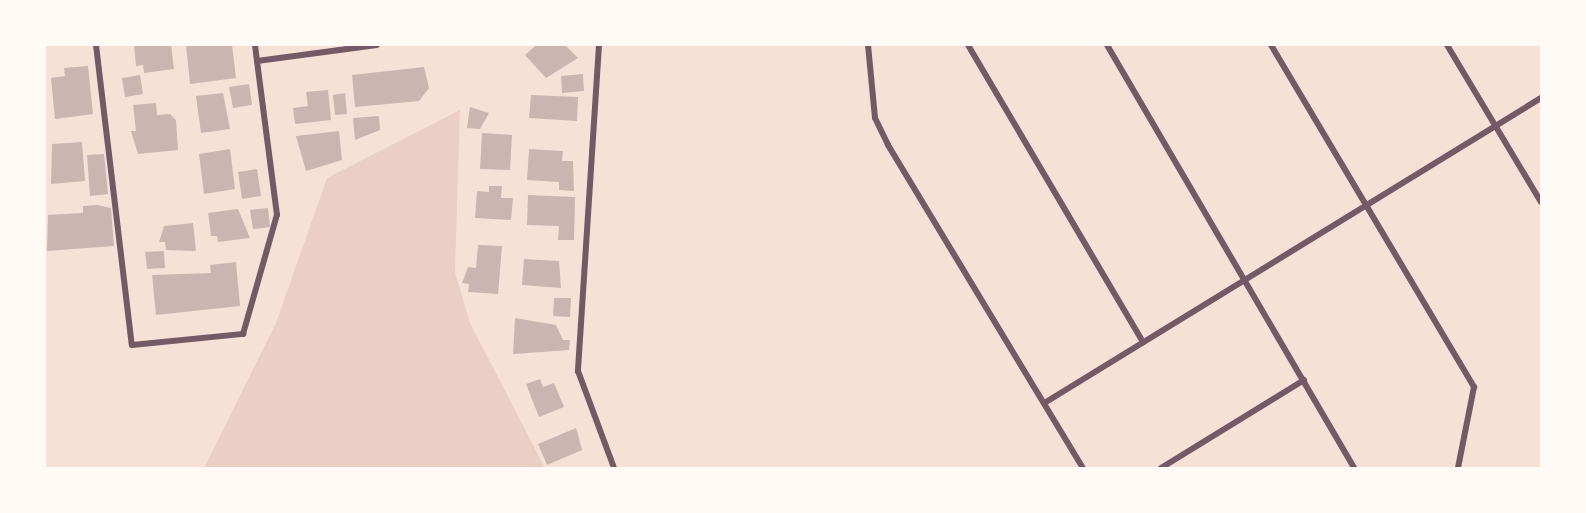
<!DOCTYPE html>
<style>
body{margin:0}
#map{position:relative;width:1586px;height:513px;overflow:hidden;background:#f7e1d7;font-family:Inter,sans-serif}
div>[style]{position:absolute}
.green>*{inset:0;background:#ebcfc5}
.building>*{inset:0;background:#ccb4b1}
.minor>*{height:6px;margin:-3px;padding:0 3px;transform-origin:3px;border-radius:3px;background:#755966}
span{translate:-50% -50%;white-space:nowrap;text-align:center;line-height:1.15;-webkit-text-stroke:6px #fffaf5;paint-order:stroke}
.frame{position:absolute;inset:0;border:46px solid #fffaf5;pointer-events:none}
</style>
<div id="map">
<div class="green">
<i style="clip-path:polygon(460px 110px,455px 272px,470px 323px,545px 468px,204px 468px,276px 323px,327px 178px)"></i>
</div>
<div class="building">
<i style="clip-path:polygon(134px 45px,171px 45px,174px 69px,144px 73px,143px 65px,136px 66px)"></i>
<i style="clip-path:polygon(186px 45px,232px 45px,236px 78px,190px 84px)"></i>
<i style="clip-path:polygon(536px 45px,565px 45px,578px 58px,546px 78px,525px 55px)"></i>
<i style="clip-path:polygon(88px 66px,93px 114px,55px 119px,51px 78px,65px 76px,64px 68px)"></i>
<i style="clip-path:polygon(424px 67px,429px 88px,419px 101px,355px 107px,352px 75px)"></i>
<i style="clip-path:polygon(583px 74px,584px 91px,562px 93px,561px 76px)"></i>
<i style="clip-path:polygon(140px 75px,143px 94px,125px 97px,122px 78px)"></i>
<i style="clip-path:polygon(249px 84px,252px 105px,233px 108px,229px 87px)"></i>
<i style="clip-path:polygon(328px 90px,331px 120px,295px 124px,293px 108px,308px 106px,306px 92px)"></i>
<i style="clip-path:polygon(223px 93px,230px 129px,201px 133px,196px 96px)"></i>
<i style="clip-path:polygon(345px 93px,347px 114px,335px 115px,333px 95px)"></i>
<i style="clip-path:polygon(531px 95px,578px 97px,577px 121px,529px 118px)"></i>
<i style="clip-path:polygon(156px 103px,157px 115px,170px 114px,176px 120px,178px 150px,138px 154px,131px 131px,136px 131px,133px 105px)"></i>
<i style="clip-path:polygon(470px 107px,489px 113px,480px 129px,467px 128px)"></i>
<i style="clip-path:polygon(379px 116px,380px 130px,355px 140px,353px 118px)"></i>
<i style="clip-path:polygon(339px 131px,342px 160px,306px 171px,296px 136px)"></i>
<i style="clip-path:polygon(482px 133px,512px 135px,510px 170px,480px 169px)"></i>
<i style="clip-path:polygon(82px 142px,85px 181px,51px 184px,52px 144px)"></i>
<i style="clip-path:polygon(230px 149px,235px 189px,204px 194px,199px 154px)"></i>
<i style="clip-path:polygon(529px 149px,563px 151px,562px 161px,573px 161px,574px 191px,559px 190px,559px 182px,527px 180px)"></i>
<i style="clip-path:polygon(104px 154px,108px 194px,90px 196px,87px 155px)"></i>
<i style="clip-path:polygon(257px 169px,261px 196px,242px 199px,238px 172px)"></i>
<i style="clip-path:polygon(489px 186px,502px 186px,501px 198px,513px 198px,511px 220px,475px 218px,477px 191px,489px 192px)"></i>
<i style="clip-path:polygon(528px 195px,575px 197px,574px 240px,558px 240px,559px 226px,527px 225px)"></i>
<i style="clip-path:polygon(97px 205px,111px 208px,114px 246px,47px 251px,48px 215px,83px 213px,83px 206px)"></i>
<i style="clip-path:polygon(268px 208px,270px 227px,253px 229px,250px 210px)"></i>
<i style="clip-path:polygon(238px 209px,250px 238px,218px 242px,217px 236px,211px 236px,208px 213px)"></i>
<i style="clip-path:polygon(193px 223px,196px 251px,166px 250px,165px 242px,159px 242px,164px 226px)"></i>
<i style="clip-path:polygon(478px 245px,502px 246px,498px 294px,468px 292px,469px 284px,462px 283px,468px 267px,476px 268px)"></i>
<i style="clip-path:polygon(164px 251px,165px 268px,147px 269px,145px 252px)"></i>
<i style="clip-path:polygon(524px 259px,559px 261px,561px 288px,522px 285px)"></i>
<i style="clip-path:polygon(236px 262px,240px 306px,156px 315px,152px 275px,211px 273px,210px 265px)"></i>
<i style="clip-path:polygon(554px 298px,571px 298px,570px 317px,553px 316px)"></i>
<i style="clip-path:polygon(515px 318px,556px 325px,563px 340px,570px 340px,569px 350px,513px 354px)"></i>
<i style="clip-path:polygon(540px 379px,543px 387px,554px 383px,564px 407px,539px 417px,526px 384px)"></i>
<i style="clip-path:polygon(576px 428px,582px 450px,547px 465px,538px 444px)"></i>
</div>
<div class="minor">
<i style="left:96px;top:45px;width:302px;rotate:83.2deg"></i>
<i style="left:132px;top:345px;width:112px;rotate:-5.7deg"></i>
<i style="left:243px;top:334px;width:124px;rotate:-74.1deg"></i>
<i style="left:277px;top:215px;width:155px;rotate:-97.4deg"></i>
<i style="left:257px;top:61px;width:121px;rotate:-7.6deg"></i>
<i style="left:255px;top:45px;width:16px;rotate:83deg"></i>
<i style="left:599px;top:45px;width:327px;rotate:93.7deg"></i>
<i style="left:578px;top:371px;width:103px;rotate:69.6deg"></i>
<i style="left:868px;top:45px;width:73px;rotate:84.5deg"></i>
<i style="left:875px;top:118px;width:30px;rotate:64deg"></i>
<i style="left:888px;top:145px;width:377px;rotate:58.9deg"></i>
<i style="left:968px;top:45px;width:345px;rotate:59.5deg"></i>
<i style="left:1107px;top:45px;width:490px;rotate:59.7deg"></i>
<i style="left:1271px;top:45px;width:398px;rotate:59.3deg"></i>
<i style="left:1474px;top:387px;width:83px;rotate:101.2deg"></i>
<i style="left:1447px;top:45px;width:183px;rotate:59.1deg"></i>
<i style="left:1046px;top:402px;width:581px;rotate:-31.56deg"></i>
<i style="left:1161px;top:468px;width:168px;rotate:-31.6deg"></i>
</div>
<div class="frame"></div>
</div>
